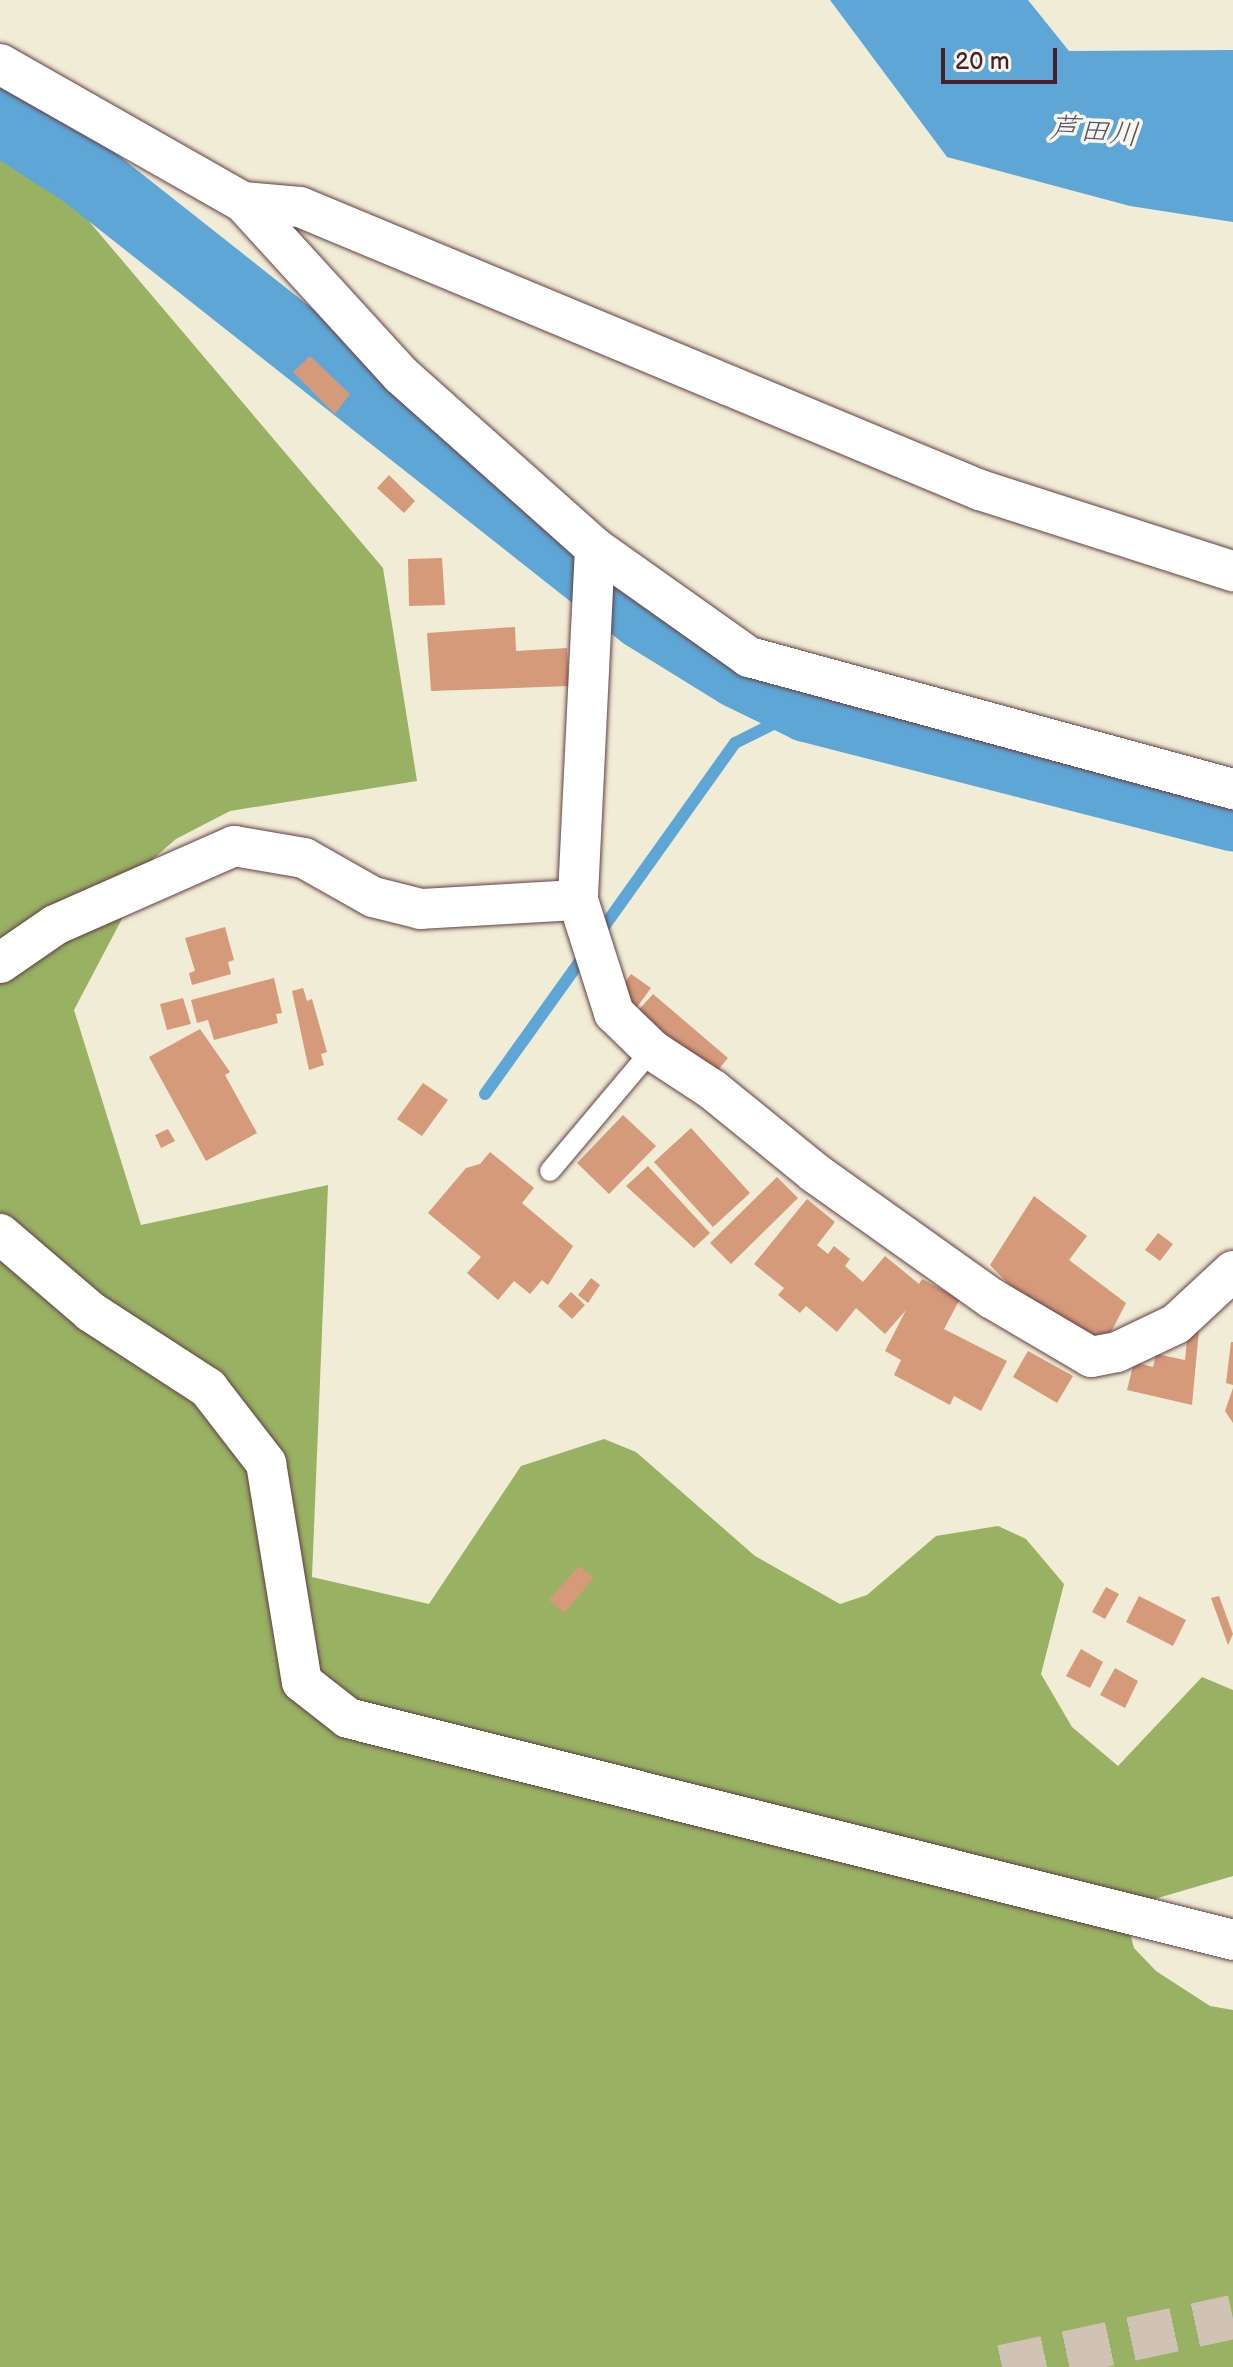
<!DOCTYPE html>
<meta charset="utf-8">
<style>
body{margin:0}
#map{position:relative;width:1233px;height:2367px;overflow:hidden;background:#f1ecd5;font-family:"Balsamiq Sans","Klee One",sans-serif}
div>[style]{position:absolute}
.forest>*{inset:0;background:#98b162}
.water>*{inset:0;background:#5ea6d5}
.stream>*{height:12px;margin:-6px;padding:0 6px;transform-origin:6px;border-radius:6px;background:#5ea6d5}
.river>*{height:70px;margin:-35px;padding:0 35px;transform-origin:35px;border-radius:35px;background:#5ea6d5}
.building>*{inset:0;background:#d49a7a}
.secondary-tunnel>*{height:44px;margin-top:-22px;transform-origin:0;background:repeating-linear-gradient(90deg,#d0c3b3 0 44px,transparent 0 66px)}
.roads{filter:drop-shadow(0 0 2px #633e44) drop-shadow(0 0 2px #633e44)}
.service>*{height:20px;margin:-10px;padding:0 10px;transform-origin:10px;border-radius:10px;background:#fff}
.minor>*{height:40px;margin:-20px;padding:0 20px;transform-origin:20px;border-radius:20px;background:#fff}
span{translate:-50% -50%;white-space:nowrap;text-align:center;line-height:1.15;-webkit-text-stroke:7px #fbf7ec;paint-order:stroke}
.water-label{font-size:30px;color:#52556f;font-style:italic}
.scale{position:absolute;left:941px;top:48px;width:116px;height:36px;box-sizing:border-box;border:4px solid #4a1f2b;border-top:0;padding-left:10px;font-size:24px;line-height:28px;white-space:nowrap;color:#4a1f2b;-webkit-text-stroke:6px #fbf7ec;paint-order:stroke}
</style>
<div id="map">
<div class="forest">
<i style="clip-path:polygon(0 147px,65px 193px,383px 568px,417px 781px,230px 811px,176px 839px,154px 858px,74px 1010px,141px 1225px,328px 1185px,312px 1577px,429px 1604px,521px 1466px,604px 1439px,636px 1452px,755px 1556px,840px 1604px,867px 1595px,936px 1536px,998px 1526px,1026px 1539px,1064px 1584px,1041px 1674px,1072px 1727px,1118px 1766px,1202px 1677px,1233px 1690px,1233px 1876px,1151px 1900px,1126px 1918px,1134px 1948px,1156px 1971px,1210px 2006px,1233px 2010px,1233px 2367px,0 2367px)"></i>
</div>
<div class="water">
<i style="clip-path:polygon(830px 0,1028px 0,1069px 51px,1233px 50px,1233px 222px,1130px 206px,947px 157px)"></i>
</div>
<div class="stream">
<i style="left:598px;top:935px;width:236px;rotate:-54.5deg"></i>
<i style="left:735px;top:743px;width:80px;rotate:-26.6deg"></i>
<i style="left:485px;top:1094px;width:173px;rotate:-54.4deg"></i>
</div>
<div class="river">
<i style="left:0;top:119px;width:98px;rotate:32.6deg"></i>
<i style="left:83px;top:172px;width:715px;rotate:38.3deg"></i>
<i style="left:644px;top:615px;width:110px;rotate:31.7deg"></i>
<i style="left:738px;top:673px;width:77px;rotate:26.2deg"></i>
<i style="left:807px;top:707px;width:440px;rotate:14.4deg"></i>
</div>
<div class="building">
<i style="clip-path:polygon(310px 356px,350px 394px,335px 414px,293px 372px)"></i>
<i style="clip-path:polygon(389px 475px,415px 501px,404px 513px,377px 488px)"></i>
<i style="clip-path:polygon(442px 558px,445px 605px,409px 606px,408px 559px)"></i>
<i style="clip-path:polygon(515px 627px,516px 651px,567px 648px,569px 686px,431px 691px,427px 633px)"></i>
<i style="clip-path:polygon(225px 927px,234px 960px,228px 962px,231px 974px,192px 985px,189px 973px,195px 971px,185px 938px)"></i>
<i style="clip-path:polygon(631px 974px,651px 988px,637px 1007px,618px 993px)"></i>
<i style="clip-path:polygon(274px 978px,282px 1013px,276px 1014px,278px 1023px,214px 1040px,208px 1020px,197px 1023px,191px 1000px)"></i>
<i style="clip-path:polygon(303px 988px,307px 1001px,312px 999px,327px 1052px,321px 1054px,324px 1065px,309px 1070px,292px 991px)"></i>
<i style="clip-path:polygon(653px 994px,728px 1058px,712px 1077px,636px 1013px)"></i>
<i style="clip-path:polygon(183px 998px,191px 1024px,167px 1030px,160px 1004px)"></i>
<i style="clip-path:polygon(200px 1029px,230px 1072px,225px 1075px,257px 1133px,206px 1161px,149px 1057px)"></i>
<i style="clip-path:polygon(423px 1083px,448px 1100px,422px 1136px,397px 1119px)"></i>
<i style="clip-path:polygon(623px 1115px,656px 1146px,609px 1194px,577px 1163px)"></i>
<i style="clip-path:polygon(691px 1128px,750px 1193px,713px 1227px,654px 1162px)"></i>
<i style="clip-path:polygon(168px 1129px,175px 1141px,161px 1148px,155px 1135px)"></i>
<i style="clip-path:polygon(490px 1152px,534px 1188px,522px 1203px,573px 1246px,548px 1285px,542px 1280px,530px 1294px,514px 1281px,498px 1300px,467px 1273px,481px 1257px,428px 1213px,466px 1168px,480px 1164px)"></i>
<i style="clip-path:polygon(648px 1166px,710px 1233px,694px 1248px,626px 1186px)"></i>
<i style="clip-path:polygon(777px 1177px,798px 1198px,731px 1264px,710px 1243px)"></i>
<i style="clip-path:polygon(1034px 1196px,1087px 1236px,1069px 1260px,1126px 1303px,1107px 1340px,1100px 1335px,1092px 1345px,1036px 1312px,990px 1265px)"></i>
<i style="clip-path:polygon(807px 1199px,835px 1222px,817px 1245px,828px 1254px,834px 1246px,850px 1259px,845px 1266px,863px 1282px,885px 1256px,919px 1284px,922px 1279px,960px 1299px,944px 1329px,1007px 1361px,981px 1411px,954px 1396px,950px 1405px,894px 1375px,901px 1360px,885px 1351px,906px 1310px,885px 1334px,856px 1308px,837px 1332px,806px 1306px,800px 1313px,778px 1295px,784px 1288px,754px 1264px)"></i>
<i style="clip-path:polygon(1158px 1233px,1173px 1244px,1160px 1261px,1145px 1250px)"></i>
<i style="clip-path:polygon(591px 1278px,600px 1285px,588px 1303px,578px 1295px)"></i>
<i style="clip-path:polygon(571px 1292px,585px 1305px,572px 1319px,558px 1306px)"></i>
<i style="clip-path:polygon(1188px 1329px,1199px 1330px,1192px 1405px,1127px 1390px,1134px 1362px,1153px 1367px,1156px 1354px,1185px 1360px)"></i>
<i style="clip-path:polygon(1231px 1342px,1233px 1342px,1233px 1385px,1226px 1383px)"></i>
<i style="clip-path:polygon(1028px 1351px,1073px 1376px,1057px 1403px,1013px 1377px)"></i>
<i style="clip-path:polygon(1233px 1388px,1233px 1423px,1225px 1411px)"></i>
<i style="clip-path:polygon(579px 1566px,594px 1578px,564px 1613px,549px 1600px)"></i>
<i style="clip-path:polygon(1106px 1587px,1119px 1594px,1105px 1619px,1092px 1612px)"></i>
<i style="clip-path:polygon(1139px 1596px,1186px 1620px,1173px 1646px,1126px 1622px)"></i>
<i style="clip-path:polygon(1219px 1596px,1233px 1634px,1228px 1645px,1211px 1598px)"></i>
<i style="clip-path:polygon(1081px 1649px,1103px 1662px,1090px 1688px,1066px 1676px)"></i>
<i style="clip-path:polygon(1115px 1668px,1138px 1681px,1125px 1708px,1100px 1695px)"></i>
</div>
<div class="secondary-tunnel">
<i style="left:1002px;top:2367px;width:236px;rotate:-12.2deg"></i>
</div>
<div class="roads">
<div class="service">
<i style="left:550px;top:1171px;width:158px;rotate:-49.9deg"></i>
</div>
<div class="minor">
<i style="left:0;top:64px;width:279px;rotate:29.6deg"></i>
<i style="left:243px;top:202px;width:57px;rotate:5deg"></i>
<i style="left:300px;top:207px;width:737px;rotate:22.6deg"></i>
<i style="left:980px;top:490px;width:266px;rotate:17.8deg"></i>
<i style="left:243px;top:202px;width:234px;rotate:47.6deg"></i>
<i style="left:401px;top:375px;width:260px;rotate:41.7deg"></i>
<i style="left:595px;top:548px;width:189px;rotate:35.3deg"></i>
<i style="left:749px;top:657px;width:502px;rotate:15.26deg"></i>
<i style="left:595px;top:548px;width:352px;rotate:92.8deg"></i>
<i style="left:578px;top:900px;width:119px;rotate:72.3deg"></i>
<i style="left:614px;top:1013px;width:53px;rotate:44.2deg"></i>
<i style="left:652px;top:1050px;width:73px;rotate:33.3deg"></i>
<i style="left:713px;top:1090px;width:132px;rotate:39.1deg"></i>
<i style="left:815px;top:1173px;width:216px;rotate:35.4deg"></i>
<i style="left:991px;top:1298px;width:116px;rotate:30.5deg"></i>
<i style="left:1091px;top:1357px;width:26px;rotate:-11deg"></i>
<i style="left:1117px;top:1352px;width:65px;rotate:-25.4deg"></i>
<i style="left:1176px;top:1324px;width:78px;rotate:-42.9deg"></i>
<i style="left:0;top:963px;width:67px;rotate:-34.6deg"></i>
<i style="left:55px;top:925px;width:196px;rotate:-23.8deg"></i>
<i style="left:234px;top:846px;width:71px;rotate:9.7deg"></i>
<i style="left:304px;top:858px;width:79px;rotate:29.5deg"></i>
<i style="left:373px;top:897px;width:49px;rotate:14deg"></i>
<i style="left:421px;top:909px;width:157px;rotate:-3.3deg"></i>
<i style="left:0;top:1234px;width:120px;rotate:40.6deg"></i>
<i style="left:91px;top:1312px;width:140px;rotate:33deg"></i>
<i style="left:208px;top:1388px;width:95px;rotate:52.3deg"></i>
<i style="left:266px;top:1463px;width:222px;rotate:80.7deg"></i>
<i style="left:302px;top:1682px;width:58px;rotate:38deg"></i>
<i style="left:348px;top:1718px;width:912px;rotate:14.08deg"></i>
</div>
</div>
<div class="water-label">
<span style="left:1094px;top:132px;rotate:5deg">芦田川</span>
</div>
<div class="scale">20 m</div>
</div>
